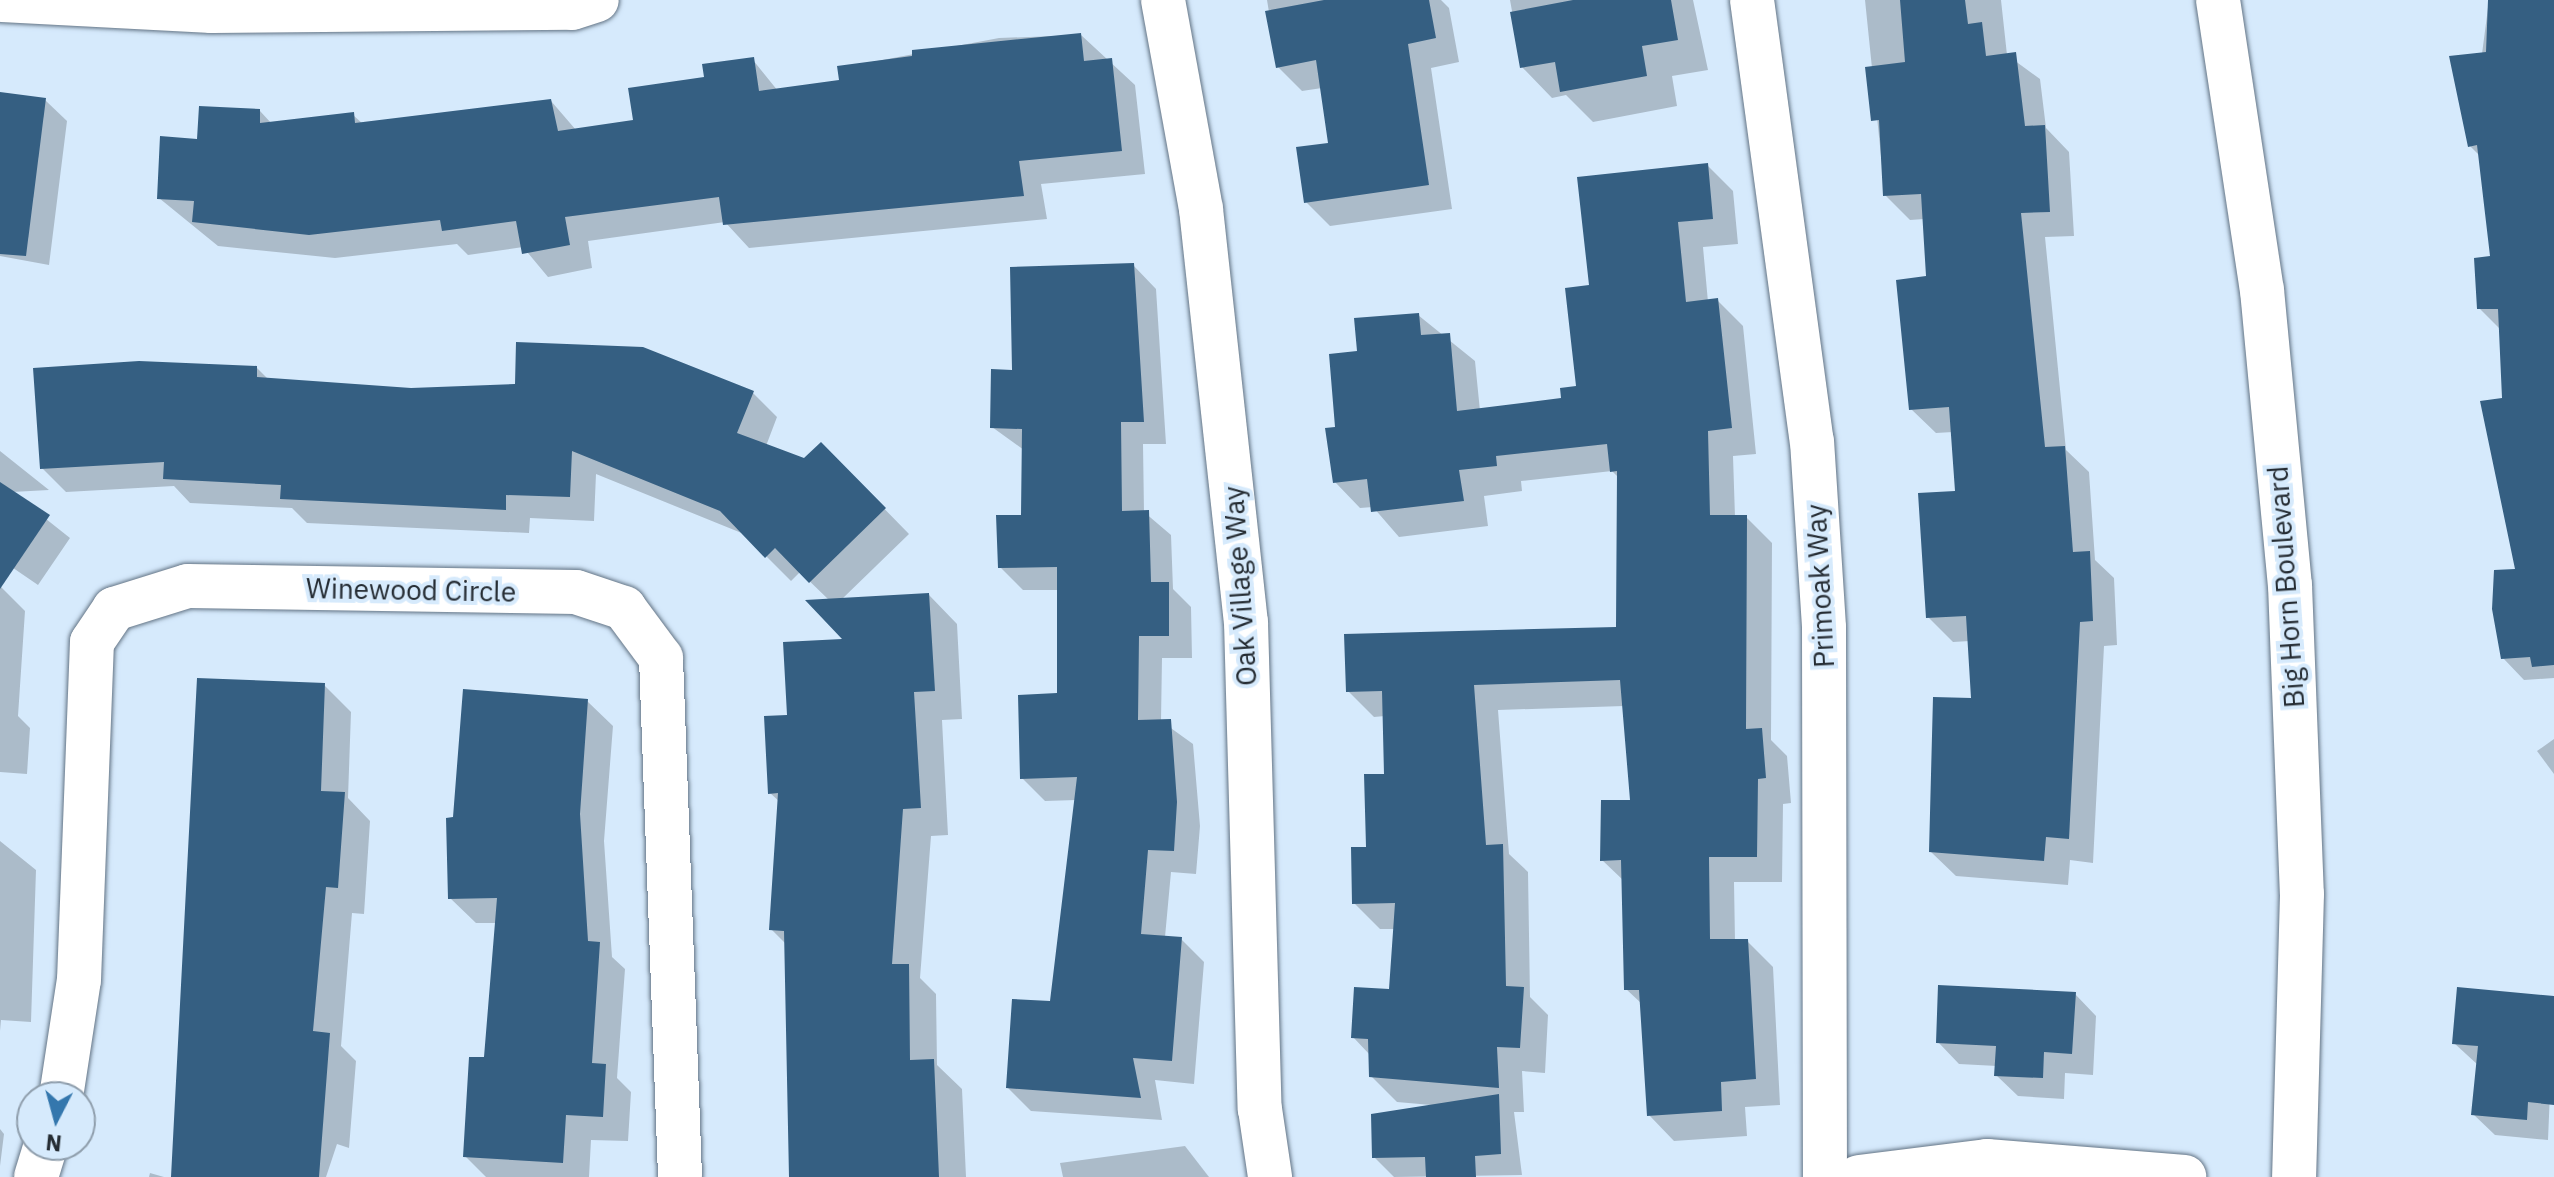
<!DOCTYPE html>
<style>
body{margin:0}
#map{position:relative;width:2554px;height:1177px;overflow:hidden;background:#d6eafc;font-family:"IBM Plex Sans",sans-serif}
div>[style]{position:absolute}
.shadow>*{inset:0;background:#0003}
.building>*{inset:0;background:#355f82}
.roads{filter:drop-shadow(0 0 2px #637485) drop-shadow(0 0 2px #637485)}
.street>*{height:44px;margin:-22px;padding:0 22px;transform-origin:22px;border-radius:22px;background:#fff}
.secondary>*{height:44px;margin:-22px;padding:0 22px;transform-origin:22px;border-radius:22px;background:#fff}
span{translate:-50% -50%;white-space:nowrap;text-align:center;line-height:1.15;-webkit-text-stroke:8px #d6eafc;paint-order:stroke}
.street-label{font-size:28px;color:#252c33}
.north{position:absolute;left:16px;top:1081px;width:80px;height:80px;box-sizing:border-box;background:#d6eafc;border:2px solid #8f9eac;border-radius:50%;rotate:186deg;font-size:22px;font-weight:700;line-height:32px;text-align:center;color:#252c33}
.north::after{content:'';display:block;margin:auto;width:28px;height:36px;background:#3477ad;clip-path:polygon(50% 0,100% 100%,50% 72%,0 100%)}
</style>
<div id="map">
<div class="shadow">
<i style="clip-path:polygon(1267px 0,1441px 0,1449px 8px,1459px 62px,1431px 68px,1452px 209px,1330px 226px,1306px 202px,1331px 144px,1322px 88px,1302px 91px,1278px 67px)"></i>
<i style="clip-path:polygon(1510px 0,1693px 0,1708px 70px,1672px 76px,1677px 106px,1593px 122px,1566px 95px,1552px 98px,1522px 67px)"></i>
<i style="clip-path:polygon(1865px 0,2001px 0,2007px 55px,2040px 79px,2046px 128px,2069px 152px,2074px 236px,2045px 237px,2066px 450px,2089px 472px,2095px 560px,2114px 578px,2117px 645px,2104px 646px,2093px 863px,2070px 860px,2068px 885px,1956px 876px,1931px 852px,1973px 700px,1970px 641px,1953px 642px,1928px 617px,1957px 493px,1953px 432px,1936px 433px,1911px 409px,1928px 278px,1924px 219px,1910px 220px,1885px 195px)"></i>
<i style="clip-path:polygon(2489px 0,2554px 0,2554px 678px,2524px 680px,2503px 658px,2518px 571px,2501px 330px,2479px 308px,2492px 258px,2480px 156px,2470px 146px)"></i>
<i style="clip-path:polygon(1081px 35px,1135px 85px,1145px 174px,1041px 184px,1047px 219px,749px 248px,725px 222px,588px 241px,592px 268px,548px 277px,523px 247px,468px 255px,457px 244px,335px 258px,218px 246px,159px 198px,199px 141px,260px 111px,272px 124px,353px 115px,363px 124px,551px 101px,576px 130px,635px 122px,753px 60px,778px 91px,842px 82px,840px 68px,999px 38px)"></i>
<i style="clip-path:polygon(0 96px,45px 100px,67px 121px,49px 265px,0 256px)"></i>
<i style="clip-path:polygon(1707px 165px,1733px 191px,1738px 244px,1703px 247px,1708px 302px,1717px 300px,1743px 326px,1756px 454px,1733px 456px,1735px 517px,1746px 517px,1772px 543px,1771px 740px,1787px 756px,1791px 803px,1783px 804px,1782px 882px,1734px 882px,1735px 941px,1747px 941px,1773px 967px,1780px 1105px,1745px 1107px,1747px 1136px,1674px 1141px,1649px 1115px,1642px 1004px,1626px 989px,1624px 881px,1602px 860px,1633px 802px,1624px 706px,1498px 710px,1509px 854px,1528px 872px,1530px 997px,1548px 1015px,1545px 1073px,1522px 1071px,1524px 1112px,1514px 1112px,1522px 1175px,1394px 1177px,1374px 1157px,1431px 1105px,1397px 1102px,1371px 1076px,1370px 1055px,1353px 1037px,1391px 991px,1396px 929px,1380px 929px,1354px 903px,1386px 776px,1385px 716px,1374px 717px,1348px 691px,1618px 629px,1619px 478px,1612px 471px,1521px 481px,1522px 491px,1484px 496px,1488px 526px,1399px 537px,1373px 507px,1360px 508px,1335px 482px,1337px 429px,1359px 353px,1418px 315px,1475px 361px,1480px 411px,1563px 400px,1578px 388px,1591px 287px)"></i>
<i style="clip-path:polygon(1133px 265px,1156px 289px,1166px 444px,1143px 444px,1144px 512px,1171px 535px,1173px 589px,1191px 607px,1192px 658px,1162px 658px,1161px 721px,1193px 744px,1200px 826px,1196px 874px,1171px 872px,1165px 937px,1181px 939px,1204px 962px,1194px 1084px,1155px 1080px,1162px 1120px,1031px 1111px,1008px 1088px,1052px 1003px,1076px 800px,1045px 801px,1022px 778px,1059px 695px,1059px 590px,1023px 590px,1000px 567px,1023px 517px,1024px 450px,992px 427px,1014px 372px)"></i>
<i style="clip-path:polygon(257px 368px,268px 379px,411px 390px,753px 393px,777px 417px,766px 446px,804px 461px,821px 444px,909px 534px,841px 600px,929px 595px,957px 624px,962px 719px,942px 720px,948px 835px,931px 836px,920px 978px,936px 994px,937px 1065px,962px 1089px,966px 1177px,826px 1177px,786px 944px,771px 929px,780px 802px,770px 793px,789px 717px,846px 640px,829px 600px,800px 572px,791px 581px,744px 534px,596px 474px,594px 521px,530px 518px,529px 533px,307px 523px,292px 508px,190px 503px,174px 486px,66px 492px,42px 468px)"></i>
<i style="clip-path:polygon(0 451px,49px 490px,12px 492px,70px 538px,38px 585px,0 559px)"></i>
<i style="clip-path:polygon(0 586px,25px 611px,18px 716px,30px 728px,27px 774px,0 772px)"></i>
<i style="clip-path:polygon(324px 685px,351px 712px,348px 798px,370px 821px,364px 914px,352px 913px,341px 1046px,356px 1061px,349px 1148px,337px 1144px,326px 1177px,173px 1177px)"></i>
<i style="clip-path:polygon(587px 701px,613px 726px,604px 841px,612px 957px,625px 969px,617px 1078px,631px 1092px,628px 1141px,591px 1140px,589px 1177px,486px 1177px,465px 1156px,486px 1060px,497px 923px,476px 923px,450px 898px,455px 819px)"></i>
<i style="clip-path:polygon(2554px 739px,2554px 774px,2537px 751px)"></i>
<i style="clip-path:polygon(0 841px,36px 870px,31px 1022px,1px 1020px,0 1031px)"></i>
<i style="clip-path:polygon(2075px 994px,2096px 1016px,2093px 1075px,2065px 1073px,2064px 1099px,2018px 1096px,1996px 1075px,1997px 1066px,1959px 1064px,1938px 1042px)"></i>
<i style="clip-path:polygon(2554px 998px,2548px 1140px,2495px 1135px,2473px 1114px,2478px 1065px,2454px 1043px)"></i>
<i style="clip-path:polygon(0 1129px,4px 1134px,0 1166px)"></i>
<i style="clip-path:polygon(1185px 1146px,1209px 1177px,1063px 1177px,1060px 1163px)"></i>
<i style="clip-path:polygon(150px 1173px,164px 1177px,149px 1177px)"></i>
</div>
<div class="building">
<i style="clip-path:polygon(1324px 0,1429px 0,1436px 38px,1408px 44px,1429px 185px,1304px 203px,1296px 147px,1328px 143px,1316px 60px,1276px 68px,1265px 11px)"></i>
<i style="clip-path:polygon(1573px 0,1671px 0,1678px 40px,1642px 46px,1647px 76px,1560px 92px,1555px 62px,1520px 68px,1510px 12px)"></i>
<i style="clip-path:polygon(1900px 0,1965px 0,1968px 24px,1982px 22px,1986px 56px,2016px 52px,2025px 126px,2045px 125px,2050px 212px,2021px 213px,2045px 447px,2065px 446px,2073px 552px,2090px 551px,2093px 621px,2080px 622px,2069px 839px,2046px 837px,2044px 861px,1929px 852px,1933px 697px,1971px 698px,1966px 616px,1926px 618px,1918px 493px,1955px 491px,1949px 407px,1909px 410px,1896px 280px,1926px 276px,1921px 194px,1883px 196px,1879px 120px,1871px 121px,1865px 67px,1905px 62px)"></i>
<i style="clip-path:polygon(2488px 0,2554px 0,2554px 665px,2532px 667px,2530px 657px,2501px 659px,2492px 609px,2494px 570px,2515px 569px,2480px 401px,2502px 398px,2498px 309px,2477px 309px,2474px 258px,2490px 256px,2477px 145px,2468px 147px,2449px 56px,2486px 52px)"></i>
<i style="clip-path:polygon(1081px 33px,1084px 61px,1112px 58px,1122px 151px,1019px 161px,1024px 196px,723px 225px,719px 197px,565px 217px,570px 245px,522px 254px,516px 221px,442px 231px,440px 220px,309px 235px,192px 222px,194px 201px,157px 199px,160px 136px,197px 139px,199px 106px,260px 109px,260px 123px,354px 112px,355px 123px,551px 99px,558px 131px,633px 120px,628px 88px,704px 77px,702px 64px,754px 57px,759px 91px,839px 80px,837px 66px,912px 56px,912px 50px)"></i>
<i style="clip-path:polygon(0 92px,46px 98px,26px 256px,0 254px)"></i>
<i style="clip-path:polygon(1708px 163px,1713px 219px,1678px 222px,1686px 302px,1718px 298px,1732px 428px,1708px 431px,1710px 515px,1747px 515px,1746px 729px,1762px 728px,1766px 778px,1758px 779px,1757px 857px,1709px 857px,1710px 939px,1748px 939px,1756px 1079px,1721px 1082px,1722px 1111px,1647px 1116px,1639px 990px,1624px 990px,1621px 860px,1600px 861px,1601px 800px,1630px 800px,1620px 680px,1474px 685px,1486px 845px,1503px 844px,1506px 986px,1524px 987px,1520px 1048px,1497px 1047px,1499px 1088px,1369px 1077px,1368px 1039px,1351px 1038px,1354px 987px,1389px 989px,1395px 903px,1352px 904px,1351px 847px,1366px 847px,1364px 774px,1384px 774px,1382px 691px,1346px 692px,1344px 634px,1616px 627px,1617px 471px,1610px 472px,1607px 444px,1496px 456px,1497px 466px,1459px 470px,1464px 501px,1371px 512px,1367px 479px,1333px 483px,1325px 428px,1335px 427px,1329px 354px,1357px 351px,1354px 318px,1419px 313px,1421px 335px,1450px 333px,1457px 411px,1561px 398px,1560px 388px,1576px 386px,1565px 288px,1589px 285px,1577px 177px)"></i>
<i style="clip-path:polygon(1134px 263px,1144px 422px,1121px 422px,1122px 511px,1149px 510px,1151px 582px,1169px 582px,1169px 636px,1139px 636px,1138px 720px,1171px 719px,1177px 802px,1174px 851px,1148px 850px,1141px 934px,1182px 937px,1172px 1061px,1133px 1058px,1141px 1098px,1006px 1088px,1012px 999px,1050px 1001px,1077px 777px,1020px 779px,1018px 695px,1057px 693px,1057px 567px,998px 568px,996px 515px,1021px 515px,1022px 429px,990px 428px,991px 369px,1012px 370px,1010px 267px)"></i>
<i style="clip-path:polygon(516px 342px,643px 347px,754px 391px,737px 433px,804px 458px,821px 442px,886px 508px,809px 583px,775px 548px,765px 558px,720px 511px,572px 451px,570px 497px,506px 495px,506px 510px,280px 499px,281px 485px,163px 479px,164px 462px,40px 469px,33px 368px,139px 361px,257px 366px,257px 377px,411px 388px,515px 384px)"></i>
<i style="clip-path:polygon(0 482px,50px 515px,0 589px)"></i>
<i style="clip-path:polygon(929px 593px,935px 691px,914px 692px,921px 808px,903px 809px,892px 964px,909px 964px,910px 1060px,934px 1059px,939px 1177px,789px 1177px,784px 931px,769px 930px,778px 793px,768px 794px,764px 716px,787px 715px,783px 642px,842px 639px,805px 600px)"></i>
<i style="clip-path:polygon(197px 678px,325px 683px,321px 791px,345px 792px,338px 888px,326px 887px,313px 1031px,330px 1033px,319px 1177px,171px 1177px)"></i>
<i style="clip-path:polygon(463px 689px,588px 699px,580px 814px,588px 941px,600px 942px,592px 1063px,606px 1064px,603px 1117px,566px 1115px,563px 1163px,463px 1157px,469px 1057px,484px 1057px,497px 898px,448px 899px,446px 818px,453px 817px)"></i>
<i style="clip-path:polygon(1938px 985px,2076px 992px,2072px 1054px,2044px 1052px,2043px 1078px,1994px 1076px,1996px 1046px,1936px 1043px)"></i>
<i style="clip-path:polygon(2457px 987px,2554px 996px,2554px 1105px,2528px 1102px,2527px 1120px,2471px 1115px,2478px 1046px,2452px 1044px)"></i>
<i style="clip-path:polygon(1499px 1094px,1501px 1154px,1475px 1156px,1476px 1177px,1426px 1177px,1425px 1157px,1372px 1158px,1371px 1114px)"></i>
</div>
<div class="roads">
<div class="street">
<i style="left:2px;top:0;width:210px;rotate:3deg"></i>
<i style="left:212px;top:11px;width:360px;rotate:-0.5deg"></i>
<i style="left:572px;top:8px;width:26px;rotate:-18deg"></i>
<i style="left:1163px;top:0;width:212px;rotate:79.7deg"></i>
<i style="left:1201px;top:209px;width:415px;rotate:83.8deg"></i>
<i style="left:1246px;top:622px;width:487px;rotate:88.4deg"></i>
<i style="left:1260px;top:1109px;width:69px;rotate:81.6deg"></i>
<i style="left:1752px;top:0;width:445px;rotate:82.3deg"></i>
<i style="left:1812px;top:441px;width:187px;rotate:86.3deg"></i>
<i style="left:1824px;top:628px;width:549px;rotate:89.9deg"></i>
<i style="left:61px;top:1097px;width:118px;rotate:-81.3deg"></i>
<i style="left:79px;top:980px;width:338px;rotate:-87.8deg"></i>
<i style="left:92px;top:642px;width:40px;rotate:-56deg"></i>
<i style="left:114px;top:609px;width:77px;rotate:-17.3deg"></i>
<i style="left:188px;top:586px;width:388px;rotate:0.9deg"></i>
<i style="left:576px;top:592px;width:51px;rotate:18.4deg"></i>
<i style="left:624px;top:608px;width:62px;rotate:53.5deg"></i>
<i style="left:661px;top:658px;width:519px;rotate:87.9deg"></i>
<i style="left:36px;top:1177px;width:34px;rotate:-73deg"></i>
<i style="left:1859px;top:1177px;width:129px;rotate:-7.1deg"></i>
<i style="left:1987px;top:1161px;width:198px;rotate:4.6deg"></i>
</div>
<div class="secondary">
<i style="left:2218px;top:0;width:293px;rotate:81.4deg"></i>
<i style="left:2262px;top:290px;width:296px;rotate:84.6deg"></i>
<i style="left:2290px;top:585px;width:309px;rotate:87.8deg"></i>
<i style="left:2302px;top:894px;width:283px;rotate:91.6deg"></i>
</div>
</div>
<div class="street-label">
<span style="left:1240px;top:586px;rotate:-94deg">Oak Village Way</span>
<span style="left:1820px;top:586px;rotate:-93deg">Primoak Way</span>
<span style="left:2286px;top:587px;rotate:-94deg">Big Horn Boulevard</span>
<span style="left:411px;top:590px;rotate:1deg">Winewood Circle</span>
</div>
<div class="north">N</div>
</div>
